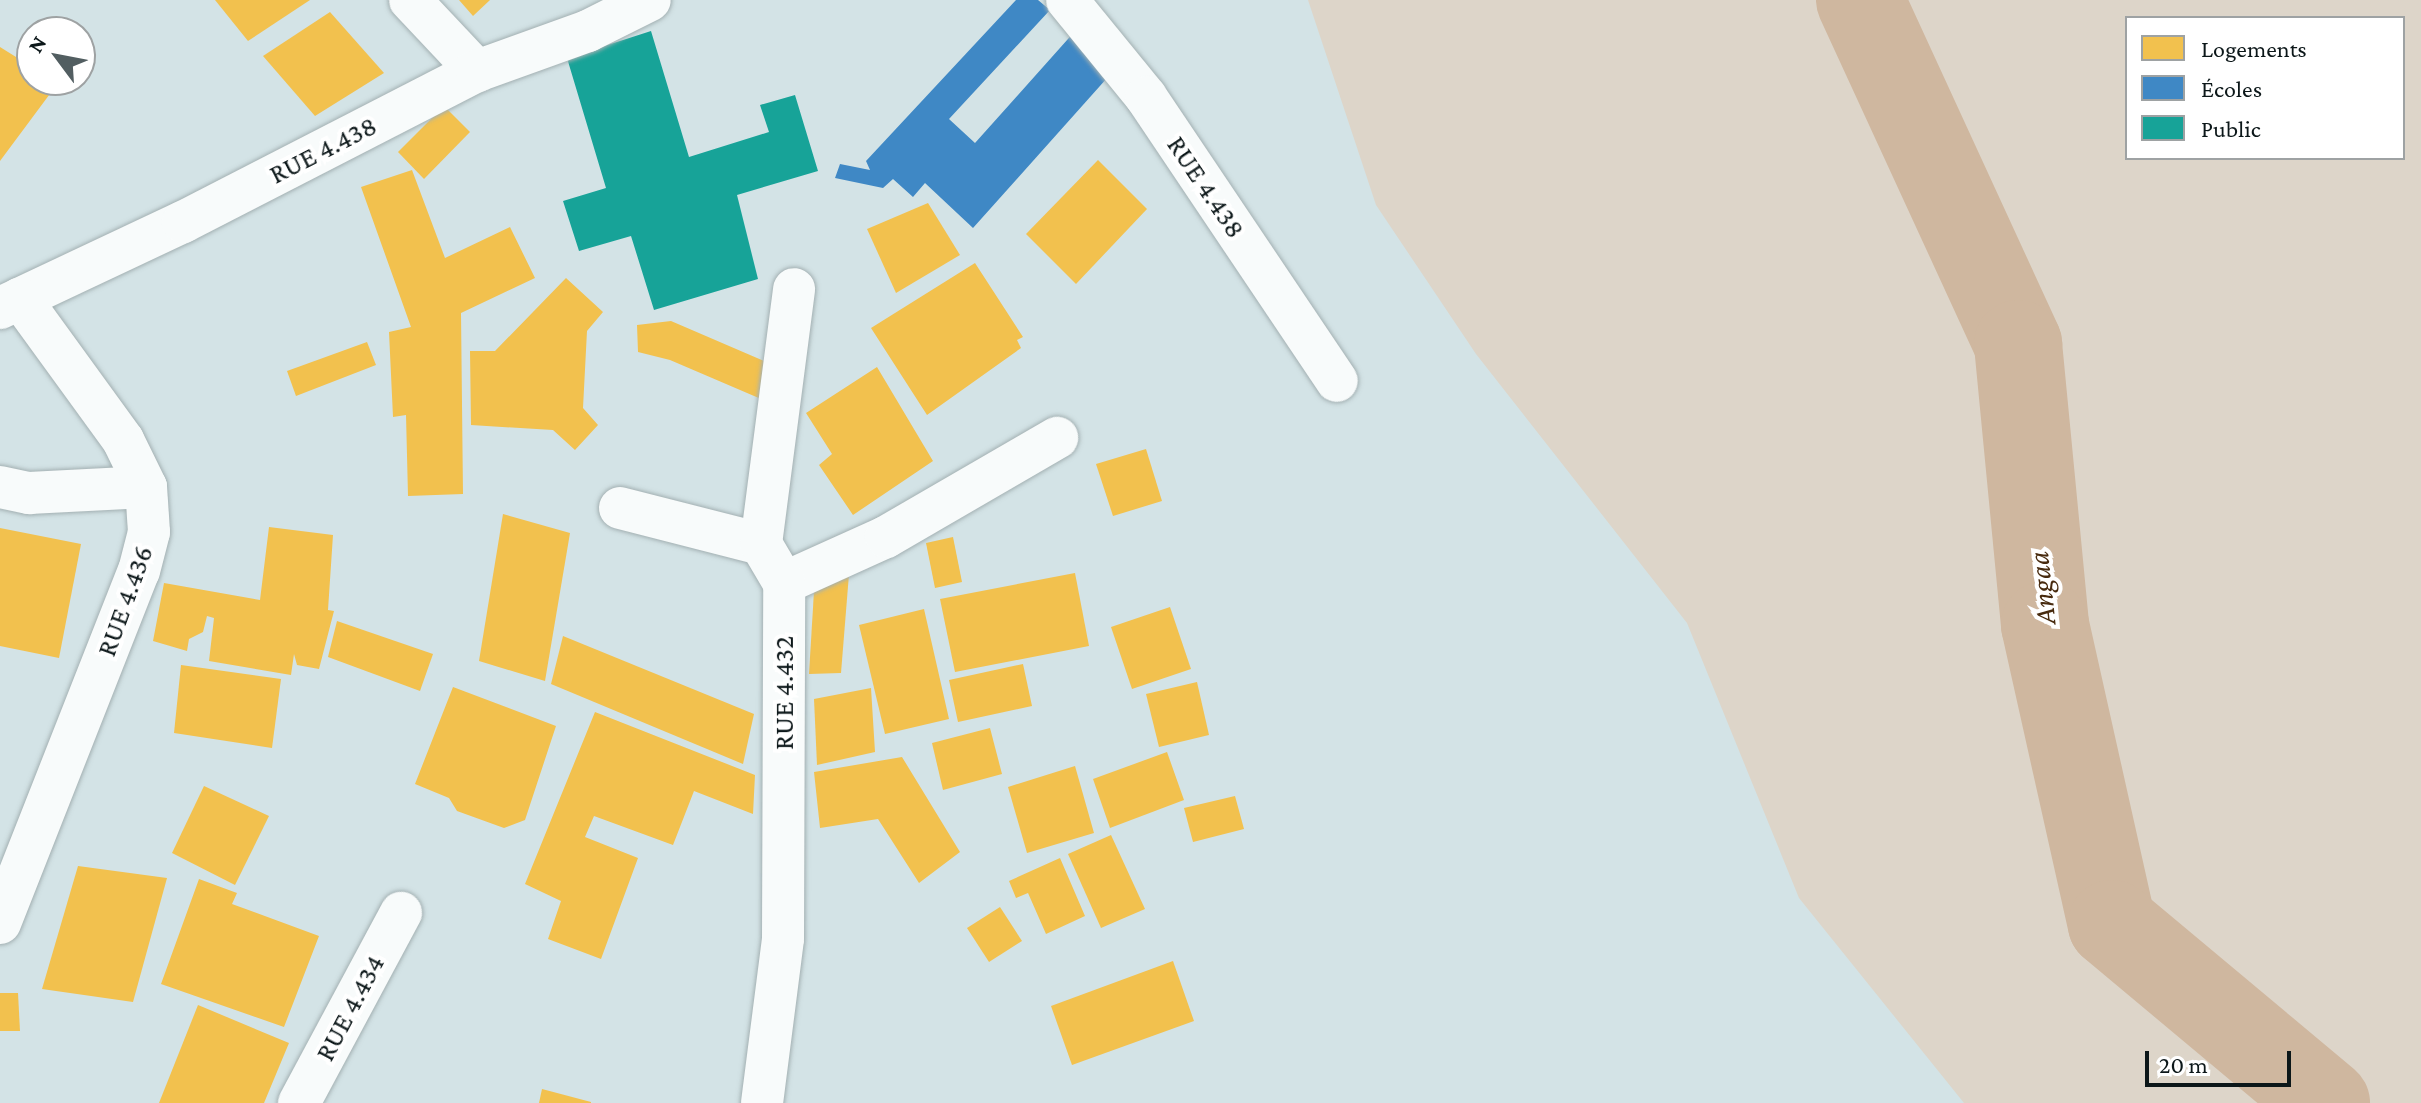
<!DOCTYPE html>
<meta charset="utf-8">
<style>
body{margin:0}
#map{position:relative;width:2421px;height:1103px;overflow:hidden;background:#d3e3e6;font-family:"Crimson Pro",serif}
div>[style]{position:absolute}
.green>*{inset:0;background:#ddd5c9}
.homes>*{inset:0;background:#f2c14e}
.schools>*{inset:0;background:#3f88c5}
.public>*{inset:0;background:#17a398}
.river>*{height:88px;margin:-44px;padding:0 44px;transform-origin:44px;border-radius:44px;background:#cfb79f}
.roads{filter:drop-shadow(0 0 2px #a3b0b2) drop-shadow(0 0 2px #a3b0b2)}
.street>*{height:42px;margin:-21px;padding:0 21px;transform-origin:21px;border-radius:21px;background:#f8fbfb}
span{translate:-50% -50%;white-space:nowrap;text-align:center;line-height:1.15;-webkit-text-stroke:8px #fff;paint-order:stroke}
.street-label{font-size:28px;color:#0c1719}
.water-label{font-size:30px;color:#472a0e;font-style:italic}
.legend{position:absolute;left:2125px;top:16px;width:280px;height:144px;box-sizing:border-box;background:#fff;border:2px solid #9ea2a3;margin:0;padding:10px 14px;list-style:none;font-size:24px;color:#0c1719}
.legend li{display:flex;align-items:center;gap:16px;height:40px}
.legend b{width:40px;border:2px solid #9ea2a3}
.north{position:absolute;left:16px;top:16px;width:80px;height:80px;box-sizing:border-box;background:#fff;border:2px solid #9ea2a3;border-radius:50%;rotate:302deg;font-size:22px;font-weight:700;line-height:32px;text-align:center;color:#0c1719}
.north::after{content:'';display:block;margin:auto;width:28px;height:36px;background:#525e61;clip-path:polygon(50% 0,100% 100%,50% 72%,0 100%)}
.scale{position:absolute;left:2145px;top:1051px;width:146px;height:36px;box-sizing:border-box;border:4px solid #0c1719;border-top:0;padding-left:10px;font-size:24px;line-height:28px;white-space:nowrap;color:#0c1719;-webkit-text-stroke:6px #fff;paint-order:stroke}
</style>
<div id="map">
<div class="green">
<i style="clip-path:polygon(evenodd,1308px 0,2421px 0,2421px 1103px,1964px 1103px,1799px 898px,1687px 623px,1476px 354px,1376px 205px,1308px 0,2127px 18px,2403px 18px,2403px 158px,2127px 158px,2127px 18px)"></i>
</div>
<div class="homes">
<i style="clip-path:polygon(215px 0,310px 0,248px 41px)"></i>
<i style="clip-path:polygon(459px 0,490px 0,473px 16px)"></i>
<i style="clip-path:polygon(330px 12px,384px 73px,315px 116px,263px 56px)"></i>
<i style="clip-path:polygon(0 47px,32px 67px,32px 80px,58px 83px,0 161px)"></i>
<i style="clip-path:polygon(444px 106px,470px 132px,424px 179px,398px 152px)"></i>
<i style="clip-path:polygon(1098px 160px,1147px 209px,1076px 284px,1026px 234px)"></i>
<i style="clip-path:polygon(412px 170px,445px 258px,510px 227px,535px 278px,461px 313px,463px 494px,408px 496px,406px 415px,393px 417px,389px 332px,411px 327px,361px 187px)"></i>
<i style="clip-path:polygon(928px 203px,960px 255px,896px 293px,867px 229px)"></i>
<i style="clip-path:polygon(975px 263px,1023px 337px,1017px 340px,1021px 348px,927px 415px,871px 328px)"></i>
<i style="clip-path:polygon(566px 278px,603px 312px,587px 331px,583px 408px,598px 425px,575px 450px,553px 430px,471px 425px,470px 351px,495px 351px)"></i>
<i style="clip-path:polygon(671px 321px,771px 364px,768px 402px,670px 360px,638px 352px,637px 325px)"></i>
<i style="clip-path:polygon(367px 342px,376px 365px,296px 396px,287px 371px)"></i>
<i style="clip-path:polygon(877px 367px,933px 461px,853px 515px,819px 465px,832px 454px,806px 413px)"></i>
<i style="clip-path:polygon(1146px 449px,1162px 501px,1113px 516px,1096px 464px)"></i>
<i style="clip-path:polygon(503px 514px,570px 533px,545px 681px,479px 661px)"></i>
<i style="clip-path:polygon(269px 527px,333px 535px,328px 610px,334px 611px,319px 669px,297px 665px,294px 654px,291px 675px,209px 661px,214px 618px,207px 616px,203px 632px,189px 639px,187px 651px,153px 641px,164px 583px,260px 600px)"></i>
<i style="clip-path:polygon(0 528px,81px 544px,59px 658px,0 646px)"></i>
<i style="clip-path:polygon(953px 537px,962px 582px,935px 588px,926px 543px)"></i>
<i style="clip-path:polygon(1075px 573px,1089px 646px,955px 672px,940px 599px)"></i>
<i style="clip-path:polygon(849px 574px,841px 673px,809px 674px,814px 591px)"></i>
<i style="clip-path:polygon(1170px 607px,1191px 669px,1132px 689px,1111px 627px)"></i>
<i style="clip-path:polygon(924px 609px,949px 719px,885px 734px,859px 625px)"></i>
<i style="clip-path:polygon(337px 621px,433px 654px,420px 691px,328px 657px)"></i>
<i style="clip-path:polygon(563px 636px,754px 714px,743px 764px,551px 684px)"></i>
<i style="clip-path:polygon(1023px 664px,1032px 706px,958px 722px,949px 680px)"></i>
<i style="clip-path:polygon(181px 665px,281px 679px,272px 748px,174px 733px)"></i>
<i style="clip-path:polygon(1197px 682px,1209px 735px,1159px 747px,1146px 694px)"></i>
<i style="clip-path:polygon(453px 687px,556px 726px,525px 820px,504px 828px,457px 811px,449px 798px,415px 784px)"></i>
<i style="clip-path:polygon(871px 688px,875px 752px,817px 765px,814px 699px)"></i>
<i style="clip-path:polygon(595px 712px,755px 775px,753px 814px,694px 791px,673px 845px,594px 816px,585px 837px,638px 858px,601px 959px,548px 939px,561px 901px,525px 884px)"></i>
<i style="clip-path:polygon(990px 728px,1002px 774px,943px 790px,932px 743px)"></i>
<i style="clip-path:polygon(1167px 752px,1184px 800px,1110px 828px,1093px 779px)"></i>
<i style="clip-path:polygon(902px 757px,960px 852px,919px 883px,878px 819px,820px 828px,814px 772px)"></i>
<i style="clip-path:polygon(1075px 766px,1094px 833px,1027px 853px,1008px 787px)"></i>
<i style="clip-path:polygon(204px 786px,269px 816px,235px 885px,172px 853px)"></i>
<i style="clip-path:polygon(1235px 796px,1244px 829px,1193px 842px,1184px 808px)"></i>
<i style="clip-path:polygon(1111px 835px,1145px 909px,1101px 928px,1068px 854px)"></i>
<i style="clip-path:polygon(1060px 858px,1085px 916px,1046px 934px,1028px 893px,1016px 898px,1009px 881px)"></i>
<i style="clip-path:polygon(78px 866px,167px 878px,133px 1002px,42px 989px)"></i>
<i style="clip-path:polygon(199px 879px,237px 893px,232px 904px,319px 936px,284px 1027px,161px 984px)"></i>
<i style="clip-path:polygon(1000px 907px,1022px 941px,989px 962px,967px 928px)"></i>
<i style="clip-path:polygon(1173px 961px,1194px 1021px,1072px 1065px,1051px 1006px)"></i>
<i style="clip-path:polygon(0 993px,18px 993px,20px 1031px,0 1031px)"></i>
<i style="clip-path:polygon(198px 1005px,289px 1043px,264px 1103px,159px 1103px)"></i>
<i style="clip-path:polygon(542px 1089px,591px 1102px,591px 1103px,539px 1103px)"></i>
</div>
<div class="schools">
<i style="clip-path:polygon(1016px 0,1038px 0,1050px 10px,949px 119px,975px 143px,1076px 30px,1116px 68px,973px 228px,925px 183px,913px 197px,893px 179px,883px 188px,835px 178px,840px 164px,870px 170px,866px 161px)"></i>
</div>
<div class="public">
<i style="clip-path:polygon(651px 31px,689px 157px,769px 132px,760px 105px,795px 95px,818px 171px,737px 195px,758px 279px,654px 310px,631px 236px,579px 251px,563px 201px,606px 188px,567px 58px)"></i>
</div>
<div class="river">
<i style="left:1860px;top:0;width:379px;rotate:65.3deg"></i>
<i style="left:2018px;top:344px;width:282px;rotate:84.5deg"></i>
<i style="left:2045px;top:625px;width:306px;rotate:77.4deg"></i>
<i style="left:2112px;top:924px;width:279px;rotate:39.9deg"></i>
</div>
<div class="roads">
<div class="street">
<i style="left:410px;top:0;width:98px;rotate:46.7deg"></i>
<i style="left:1067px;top:0;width:125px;rotate:50.8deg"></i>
<i style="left:1146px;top:97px;width:342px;rotate:56.1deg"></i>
<i style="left:0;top:308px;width:202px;rotate:-25.2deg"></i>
<i style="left:183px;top:222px;width:331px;rotate:-27.2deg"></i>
<i style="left:477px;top:71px;width:118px;rotate:-19.8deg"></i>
<i style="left:588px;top:31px;width:69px;rotate:-26.6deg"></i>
<i style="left:0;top:487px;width:30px;rotate:12deg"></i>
<i style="left:29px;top:493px;width:117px;rotate:-2.9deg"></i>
<i style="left:620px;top:508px;width:146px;rotate:14.3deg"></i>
<i style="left:784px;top:583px;width:112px;rotate:-24.3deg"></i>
<i style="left:886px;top:537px;width:198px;rotate:-30.1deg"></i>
<i style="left:0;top:923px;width:378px;rotate:-68.5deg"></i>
<i style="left:139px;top:571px;width:40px;rotate:-75.6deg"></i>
<i style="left:149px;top:532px;width:45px;rotate:-93.8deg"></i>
<i style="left:146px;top:487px;width:52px;rotate:-116.1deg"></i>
<i style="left:123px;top:440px;width:175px;rotate:-126deg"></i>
<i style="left:299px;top:1103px;width:216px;rotate:-61.8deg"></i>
<i style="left:762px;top:1103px;width:165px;rotate:-82.7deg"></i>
<i style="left:783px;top:939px;width:356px;rotate:-89.8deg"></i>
<i style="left:784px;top:583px;width:45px;rotate:-120.5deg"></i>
<i style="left:761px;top:544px;width:257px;rotate:-82.6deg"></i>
</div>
</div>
<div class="street-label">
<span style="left:323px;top:150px;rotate:-27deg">RUE 4.438</span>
<span style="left:1206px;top:187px;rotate:56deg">RUE 4.438</span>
<span style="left:125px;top:601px;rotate:-70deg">RUE 4.436</span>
<span style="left:784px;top:693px;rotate:-90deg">RUE 4.432</span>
<span style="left:350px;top:1008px;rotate:-62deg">RUE 4.434</span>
</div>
<div class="water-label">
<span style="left:2042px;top:588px;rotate:-96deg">Angaa</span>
</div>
<ul class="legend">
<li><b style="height:22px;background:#f2c14e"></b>Logements</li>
<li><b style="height:22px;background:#3f88c5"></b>Écoles</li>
<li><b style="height:22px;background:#17a398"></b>Public</li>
</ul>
<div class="north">N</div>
<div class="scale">20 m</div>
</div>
